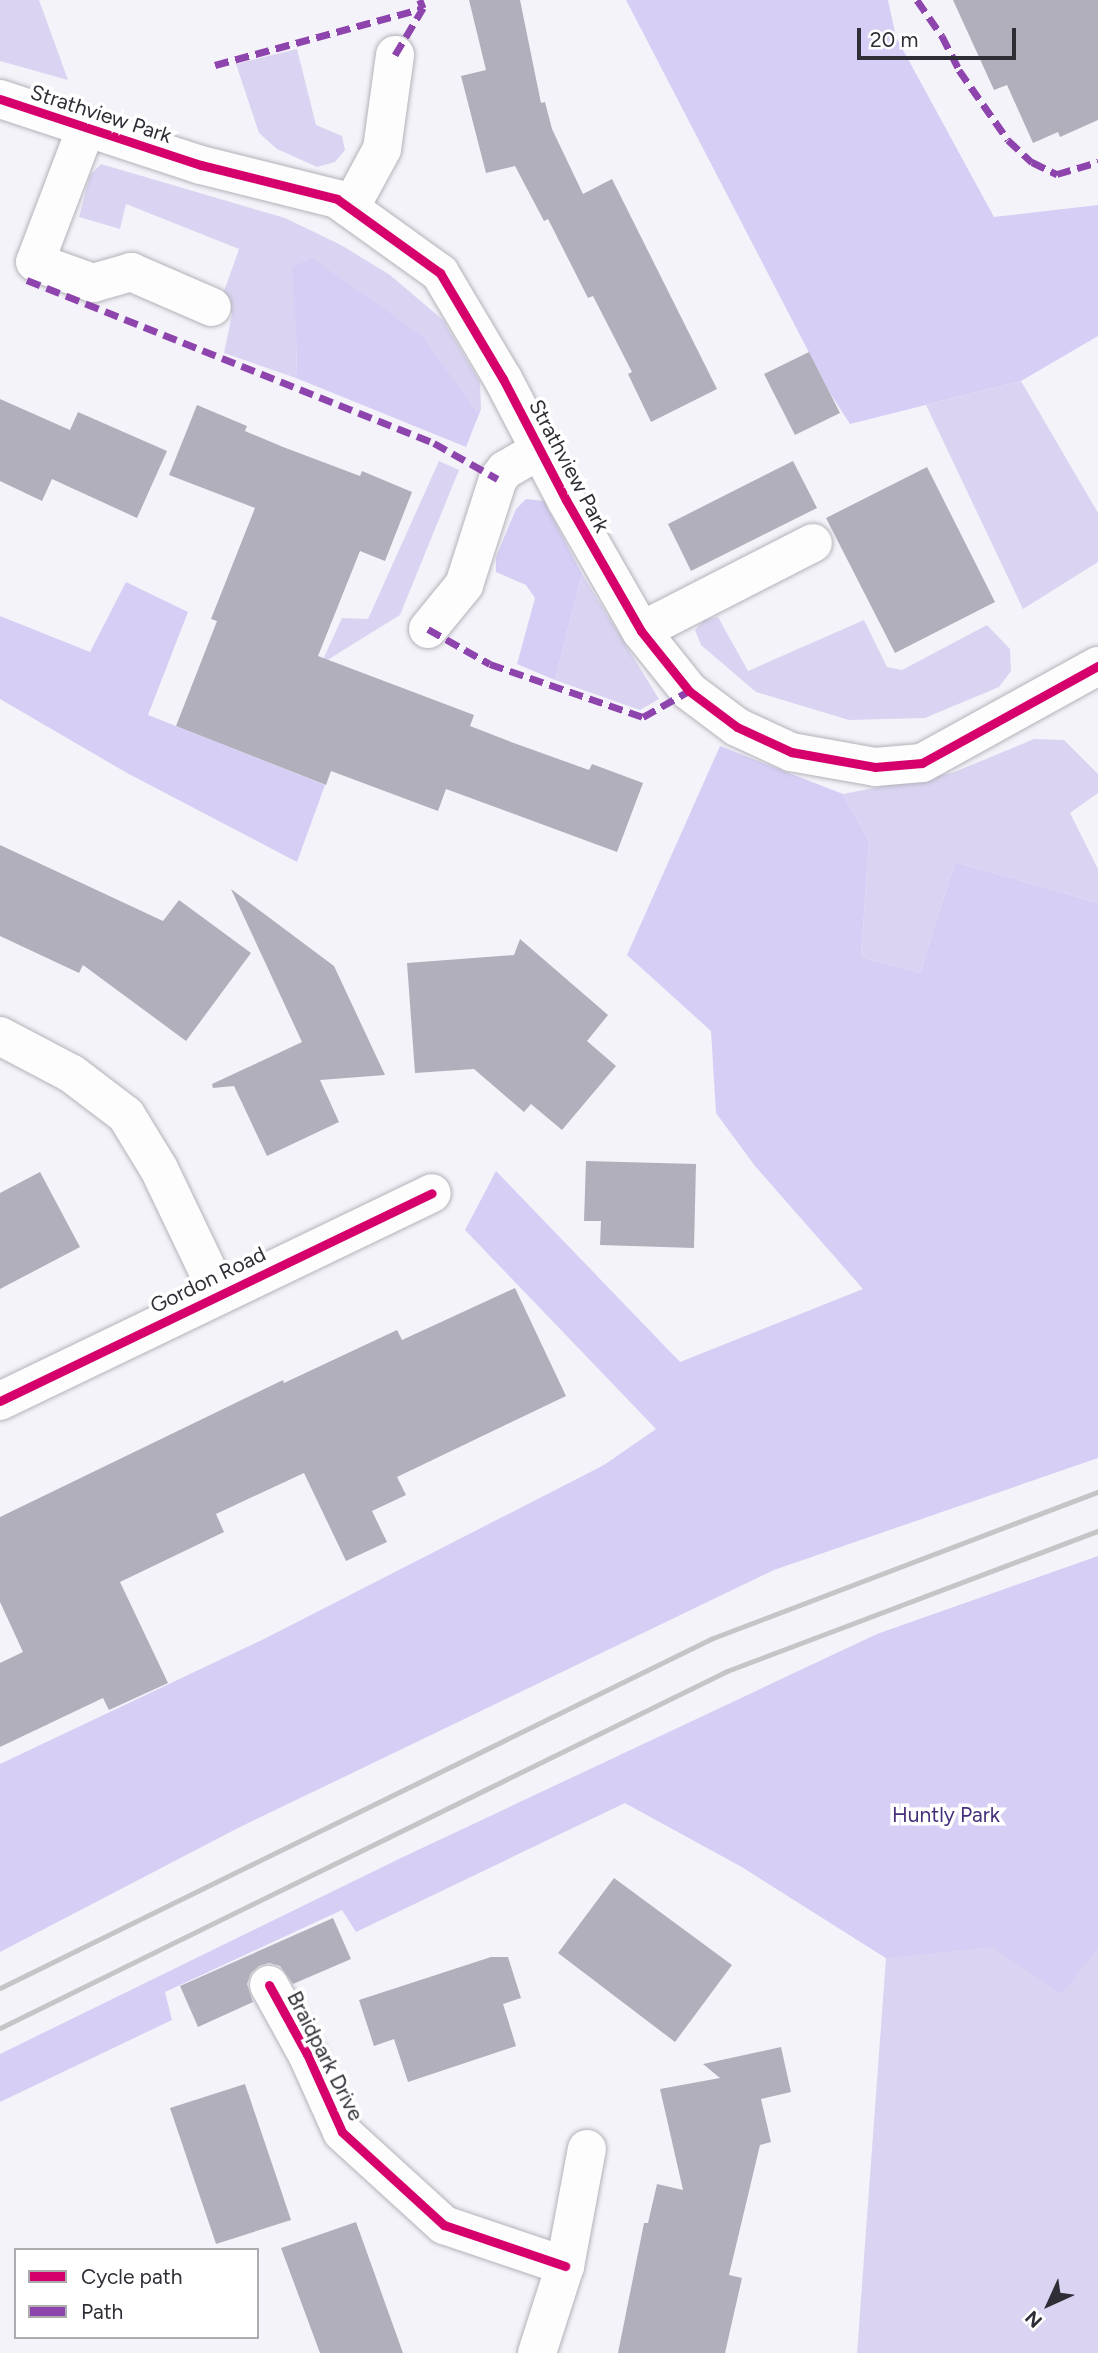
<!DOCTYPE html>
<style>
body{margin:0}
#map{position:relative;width:1098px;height:2353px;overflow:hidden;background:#f4f3f9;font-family:Figtree,sans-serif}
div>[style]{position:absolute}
.green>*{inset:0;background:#dad4f2}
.forest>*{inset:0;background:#d6cef5}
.building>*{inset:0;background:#b2afbd}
.roads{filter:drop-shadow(0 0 2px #b4b2b9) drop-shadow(0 0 2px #b4b2b9)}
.minor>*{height:38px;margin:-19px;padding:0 19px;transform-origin:19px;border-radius:19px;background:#fdfdfe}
.rail>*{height:5px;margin:-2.5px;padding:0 2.5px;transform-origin:2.5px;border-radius:2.5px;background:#c5c4c7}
.quiet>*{height:7px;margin-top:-3.5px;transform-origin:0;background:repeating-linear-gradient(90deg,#8e44ad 0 14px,transparent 0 21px)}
.cycleway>*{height:9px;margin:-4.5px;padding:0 4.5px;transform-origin:4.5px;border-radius:4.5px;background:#d6006c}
span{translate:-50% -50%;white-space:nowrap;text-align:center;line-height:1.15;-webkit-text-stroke:7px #fff;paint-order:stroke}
.street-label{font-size:21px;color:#2f2e37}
.park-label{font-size:21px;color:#462f7a}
.legend{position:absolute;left:14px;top:2248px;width:245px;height:91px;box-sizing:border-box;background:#fff;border:2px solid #acabaf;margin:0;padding:9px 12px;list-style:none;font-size:21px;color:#2f2e37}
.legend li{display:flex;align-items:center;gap:14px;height:35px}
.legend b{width:35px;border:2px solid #acabaf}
.north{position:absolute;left:1014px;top:2269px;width:70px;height:70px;-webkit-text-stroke:5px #fff;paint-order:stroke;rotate:225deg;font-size:19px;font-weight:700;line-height:28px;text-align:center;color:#2f2e37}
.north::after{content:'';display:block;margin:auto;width:24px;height:32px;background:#2f2e37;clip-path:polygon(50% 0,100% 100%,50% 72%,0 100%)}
.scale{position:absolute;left:857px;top:28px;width:159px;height:32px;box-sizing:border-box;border:4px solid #2f2e37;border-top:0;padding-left:9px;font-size:21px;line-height:24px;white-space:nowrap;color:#2f2e37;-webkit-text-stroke:5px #fff;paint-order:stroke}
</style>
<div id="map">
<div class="green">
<i style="clip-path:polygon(0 0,39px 0,68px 80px,0 61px)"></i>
<i style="clip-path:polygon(297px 49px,316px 125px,342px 136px,345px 150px,335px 162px,317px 167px,277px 149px,259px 133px,236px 64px)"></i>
<i style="clip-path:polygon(101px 164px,285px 218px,341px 245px,390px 275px,443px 320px,480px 382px,481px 409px,476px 411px,297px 343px,296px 378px,224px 353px,232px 314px,223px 294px,239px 249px,126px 204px,120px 229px,79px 217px,90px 175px)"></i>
<i style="clip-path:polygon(1021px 381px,1098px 513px,1098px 562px,1023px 609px,926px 405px)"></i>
<i style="clip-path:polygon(439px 461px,459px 470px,400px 615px,321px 664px,342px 618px,368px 619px)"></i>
<i style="clip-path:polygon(582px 574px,659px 699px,640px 710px,555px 680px)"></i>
<i style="clip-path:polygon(718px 617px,748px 671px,864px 620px,887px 667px,902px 670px,987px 625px,1010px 649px,1011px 671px,999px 687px,925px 718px,849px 720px,756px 692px,701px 645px,695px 630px,704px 620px)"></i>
<i style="clip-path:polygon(1034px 739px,1064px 740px,1098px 774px,1098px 793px,1070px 813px,1098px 869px,1098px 903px,955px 862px,920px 973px,861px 957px,869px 841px,843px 794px,952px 773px)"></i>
<i style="clip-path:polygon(1098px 1591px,1098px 2353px,857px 2353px,886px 1958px,742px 1867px,625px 1803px)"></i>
</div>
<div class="forest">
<i style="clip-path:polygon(626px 0,888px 0,896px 37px,994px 217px,1098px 205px,1098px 336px,1021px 381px,850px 424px,830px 393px)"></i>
<i style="clip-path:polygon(312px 258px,422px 336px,476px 411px,481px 409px,466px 447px,296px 378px,297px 343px,292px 267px)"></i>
<i style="clip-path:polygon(526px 499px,544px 501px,582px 574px,555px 680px,517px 664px,535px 598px,526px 585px,496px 572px,496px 557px,516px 509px)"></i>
<i style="clip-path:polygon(126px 582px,188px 612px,148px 715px,325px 785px,297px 862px,127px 773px,0 699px,0 616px,90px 652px)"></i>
<i style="clip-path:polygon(720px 746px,843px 794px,869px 841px,861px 957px,920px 973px,955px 862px,1098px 903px,1098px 1458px,774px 1570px,238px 1828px,0 1952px,0 1764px,264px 1639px,604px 1465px,656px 1429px,465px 1230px,496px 1171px,680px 1362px,863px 1289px,755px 1166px,716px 1113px,711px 1031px,627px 955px)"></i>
<i style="clip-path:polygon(1098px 1556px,1098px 1948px,1062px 1994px,992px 1947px,886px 1958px,742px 1867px,625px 1803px,356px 1932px,342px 1910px,165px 1992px,172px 2020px,0 2102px,0 2054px,403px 1857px,877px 1634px)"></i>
</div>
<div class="building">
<i style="clip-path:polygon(469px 0,520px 0,541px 103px,545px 102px,552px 129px,583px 194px,612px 179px,717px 389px,651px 422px,628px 374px,632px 372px,593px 296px,588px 298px,548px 219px,544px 221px,515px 166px,486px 173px,461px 76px,486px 70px)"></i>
<i style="clip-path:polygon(953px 0,1098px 0,1098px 120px,1060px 137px,1058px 132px,1033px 143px,1007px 85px,994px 90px)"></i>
<i style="clip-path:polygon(809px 352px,840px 413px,795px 435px,764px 374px)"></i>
<i style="clip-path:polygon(0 399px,70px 430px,78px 412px,167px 451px,137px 518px,52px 479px,42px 501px,0 481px)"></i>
<i style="clip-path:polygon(197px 405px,247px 426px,245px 431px,283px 447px,360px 476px,362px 471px,412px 492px,385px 561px,360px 551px,318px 656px,474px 715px,470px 726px,511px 742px,589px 770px,592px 764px,643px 783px,617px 852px,446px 789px,438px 811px,331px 771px,326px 785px,176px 726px,217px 621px,211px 619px,255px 508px,169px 475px)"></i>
<i style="clip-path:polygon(793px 461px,817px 508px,691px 571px,668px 524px)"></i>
<i style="clip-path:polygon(927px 467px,995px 602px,895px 653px,826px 518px)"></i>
<i style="clip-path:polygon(0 845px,163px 921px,179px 900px,251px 953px,186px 1041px,83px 965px,79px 973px,0 936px)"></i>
<i style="clip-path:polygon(231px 889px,334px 966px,385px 1075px,320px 1080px,339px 1122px,267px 1156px,234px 1086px,213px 1088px,212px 1084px,302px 1042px)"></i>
<i style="clip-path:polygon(520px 939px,608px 1015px,587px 1041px,616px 1066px,562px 1130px,531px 1104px,524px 1112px,474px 1069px,415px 1073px,407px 963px,514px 955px)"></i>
<i style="clip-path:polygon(586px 1161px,696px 1164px,694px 1248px,600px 1245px,601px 1221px,584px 1221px)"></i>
<i style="clip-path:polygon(40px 1172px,80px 1247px,0 1289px,0 1193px)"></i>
<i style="clip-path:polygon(515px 1288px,566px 1396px,397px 1477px,406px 1495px,372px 1511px,387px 1542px,346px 1561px,304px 1473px,216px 1514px,224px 1532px,120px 1582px,168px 1683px,109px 1710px,103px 1698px,0 1747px,0 1663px,23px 1652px,0 1602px,0 1517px,283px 1380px,284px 1383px,397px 1330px,402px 1340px)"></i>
<i style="clip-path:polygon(614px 1878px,732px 1965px,675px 2042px,558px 1953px)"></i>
<i style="clip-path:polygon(333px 1918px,351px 1959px,293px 1984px,280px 1966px,269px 1963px,259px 1966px,251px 1973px,247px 1984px,253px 2002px,198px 2027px,180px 1986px)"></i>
<i style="clip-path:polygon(491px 1957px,508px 1957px,521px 1998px,503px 2004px,516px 2046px,408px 2082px,394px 2039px,374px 2046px,359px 2000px)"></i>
<i style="clip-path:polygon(781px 2047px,791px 2092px,761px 2099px,771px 2142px,760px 2145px,729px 2275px,742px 2278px,725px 2353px,618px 2353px,644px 2223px,648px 2223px,657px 2184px,683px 2190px,660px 2089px,720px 2078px,703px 2064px)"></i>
<i style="clip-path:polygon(245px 2084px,291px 2220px,216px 2244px,170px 2108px)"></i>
<i style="clip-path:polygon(356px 2222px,403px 2353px,320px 2353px,281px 2248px)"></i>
</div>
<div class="roads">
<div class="minor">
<i style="left:0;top:99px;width:212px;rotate:18.2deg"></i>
<i style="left:201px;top:165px;width:140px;rotate:14deg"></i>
<i style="left:337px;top:199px;width:127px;rotate:35.7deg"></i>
<i style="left:440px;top:273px;width:123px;rotate:59.3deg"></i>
<i style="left:503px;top:379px;width:136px;rotate:62.5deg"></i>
<i style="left:566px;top:500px;width:151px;rotate:60.2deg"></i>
<i style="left:641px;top:631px;width:77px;rotate:51.3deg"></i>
<i style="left:689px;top:691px;width:60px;rotate:36.9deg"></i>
<i style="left:737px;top:727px;width:60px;rotate:24.8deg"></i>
<i style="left:791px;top:752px;width:85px;rotate:10.1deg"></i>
<i style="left:875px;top:767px;width:47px;rotate:-4.9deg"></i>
<i style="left:922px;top:763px;width:201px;rotate:-28.9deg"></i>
<i style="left:86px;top:128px;width:143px;rotate:110.8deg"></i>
<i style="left:35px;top:262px;width:62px;rotate:19.9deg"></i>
<i style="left:93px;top:283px;width:40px;rotate:-16deg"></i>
<i style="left:131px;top:272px;width:88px;rotate:23.4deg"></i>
<i style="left:350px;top:208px;width:67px;rotate:-61.5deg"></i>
<i style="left:382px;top:149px;width:95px;rotate:-82.1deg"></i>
<i style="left:428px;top:629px;width:57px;rotate:-50.7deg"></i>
<i style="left:464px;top:585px;width:111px;rotate:-72.2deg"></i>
<i style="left:498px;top:479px;width:11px;rotate:-52deg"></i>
<i style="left:505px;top:470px;width:39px;rotate:-30deg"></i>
<i style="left:641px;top:631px;width:193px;rotate:-27.1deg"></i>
<i style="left:0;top:1036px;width:81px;rotate:27.8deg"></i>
<i style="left:72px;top:1074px;width:68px;rotate:37.2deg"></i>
<i style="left:126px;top:1115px;width:63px;rotate:58.6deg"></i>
<i style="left:159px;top:1169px;width:139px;rotate:64.4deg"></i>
<i style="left:0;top:1401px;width:479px;rotate:-25.7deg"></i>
<i style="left:269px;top:1985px;width:79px;rotate:61.2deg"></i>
<i style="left:307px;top:2054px;width:85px;rotate:65.8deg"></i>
<i style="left:342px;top:2132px;width:138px;rotate:42.4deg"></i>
<i style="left:444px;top:2225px;width:128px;rotate:18.7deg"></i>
<i style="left:537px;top:2353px;width:91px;rotate:-72.2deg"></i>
<i style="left:565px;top:2266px;width:119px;rotate:-79.4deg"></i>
</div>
</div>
<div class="rail">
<i style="left:0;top:1988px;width:794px;rotate:-26.15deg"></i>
<i style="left:713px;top:1638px;width:412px;rotate:-20.8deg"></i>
<i style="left:0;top:2028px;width:810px;rotate:-26.15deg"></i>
<i style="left:727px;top:1671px;width:397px;rotate:-20.7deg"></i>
</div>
<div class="quiet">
<i style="left:917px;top:0;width:44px;rotate:55.2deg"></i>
<i style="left:942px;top:36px;width:38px;rotate:63deg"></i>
<i style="left:959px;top:70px;width:85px;rotate:55deg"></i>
<i style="left:1008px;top:140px;width:33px;rotate:43deg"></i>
<i style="left:1032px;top:162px;width:28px;rotate:26deg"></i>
<i style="left:1057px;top:174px;width:43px;rotate:-16.3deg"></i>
<i style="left:395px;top:55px;width:55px;rotate:-59.2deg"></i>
<i style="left:423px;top:8px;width:9px;rotate:-111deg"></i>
<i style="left:215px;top:65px;width:216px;rotate:-15.3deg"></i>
<i style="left:27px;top:280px;width:438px;rotate:21.8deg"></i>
<i style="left:434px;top:443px;width:73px;rotate:29.4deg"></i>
<i style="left:428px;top:629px;width:71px;rotate:29.4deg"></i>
<i style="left:490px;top:664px;width:162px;rotate:19.1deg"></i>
<i style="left:643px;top:717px;width:53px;rotate:-29.5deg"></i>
</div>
<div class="cycleway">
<i style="left:0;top:99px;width:212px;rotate:18.2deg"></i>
<i style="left:201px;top:165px;width:140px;rotate:14deg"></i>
<i style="left:337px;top:199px;width:127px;rotate:35.7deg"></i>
<i style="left:440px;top:273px;width:123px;rotate:59.3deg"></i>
<i style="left:503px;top:379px;width:136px;rotate:62.5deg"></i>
<i style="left:566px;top:500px;width:151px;rotate:60.2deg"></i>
<i style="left:641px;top:631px;width:77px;rotate:51.3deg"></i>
<i style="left:689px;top:691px;width:60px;rotate:36.9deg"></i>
<i style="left:737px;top:727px;width:60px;rotate:24.8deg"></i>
<i style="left:791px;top:752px;width:85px;rotate:10.1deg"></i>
<i style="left:875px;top:767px;width:47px;rotate:-4.9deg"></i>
<i style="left:922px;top:763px;width:201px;rotate:-28.9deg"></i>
<i style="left:0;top:1401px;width:479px;rotate:-25.7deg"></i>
<i style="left:269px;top:1985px;width:79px;rotate:61.2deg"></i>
<i style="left:307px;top:2054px;width:85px;rotate:65.8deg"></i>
<i style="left:342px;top:2132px;width:138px;rotate:42.4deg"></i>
<i style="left:444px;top:2225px;width:128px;rotate:18.7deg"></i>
</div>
<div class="street-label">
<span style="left:101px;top:114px;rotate:18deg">Strathview Park</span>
<span style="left:569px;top:466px;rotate:62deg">Strathview Park</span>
<span style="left:208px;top:1280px;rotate:-26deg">Gordon Road</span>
<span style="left:325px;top:2056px;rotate:63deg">Braidpark Drive</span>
</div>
<div class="park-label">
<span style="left:946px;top:1815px">Huntly Park</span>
</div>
<ul class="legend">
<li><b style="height:9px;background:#d6006c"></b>Cycle path</li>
<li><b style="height:9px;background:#8e44ad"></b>Path</li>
</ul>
<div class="north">N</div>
<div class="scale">20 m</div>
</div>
